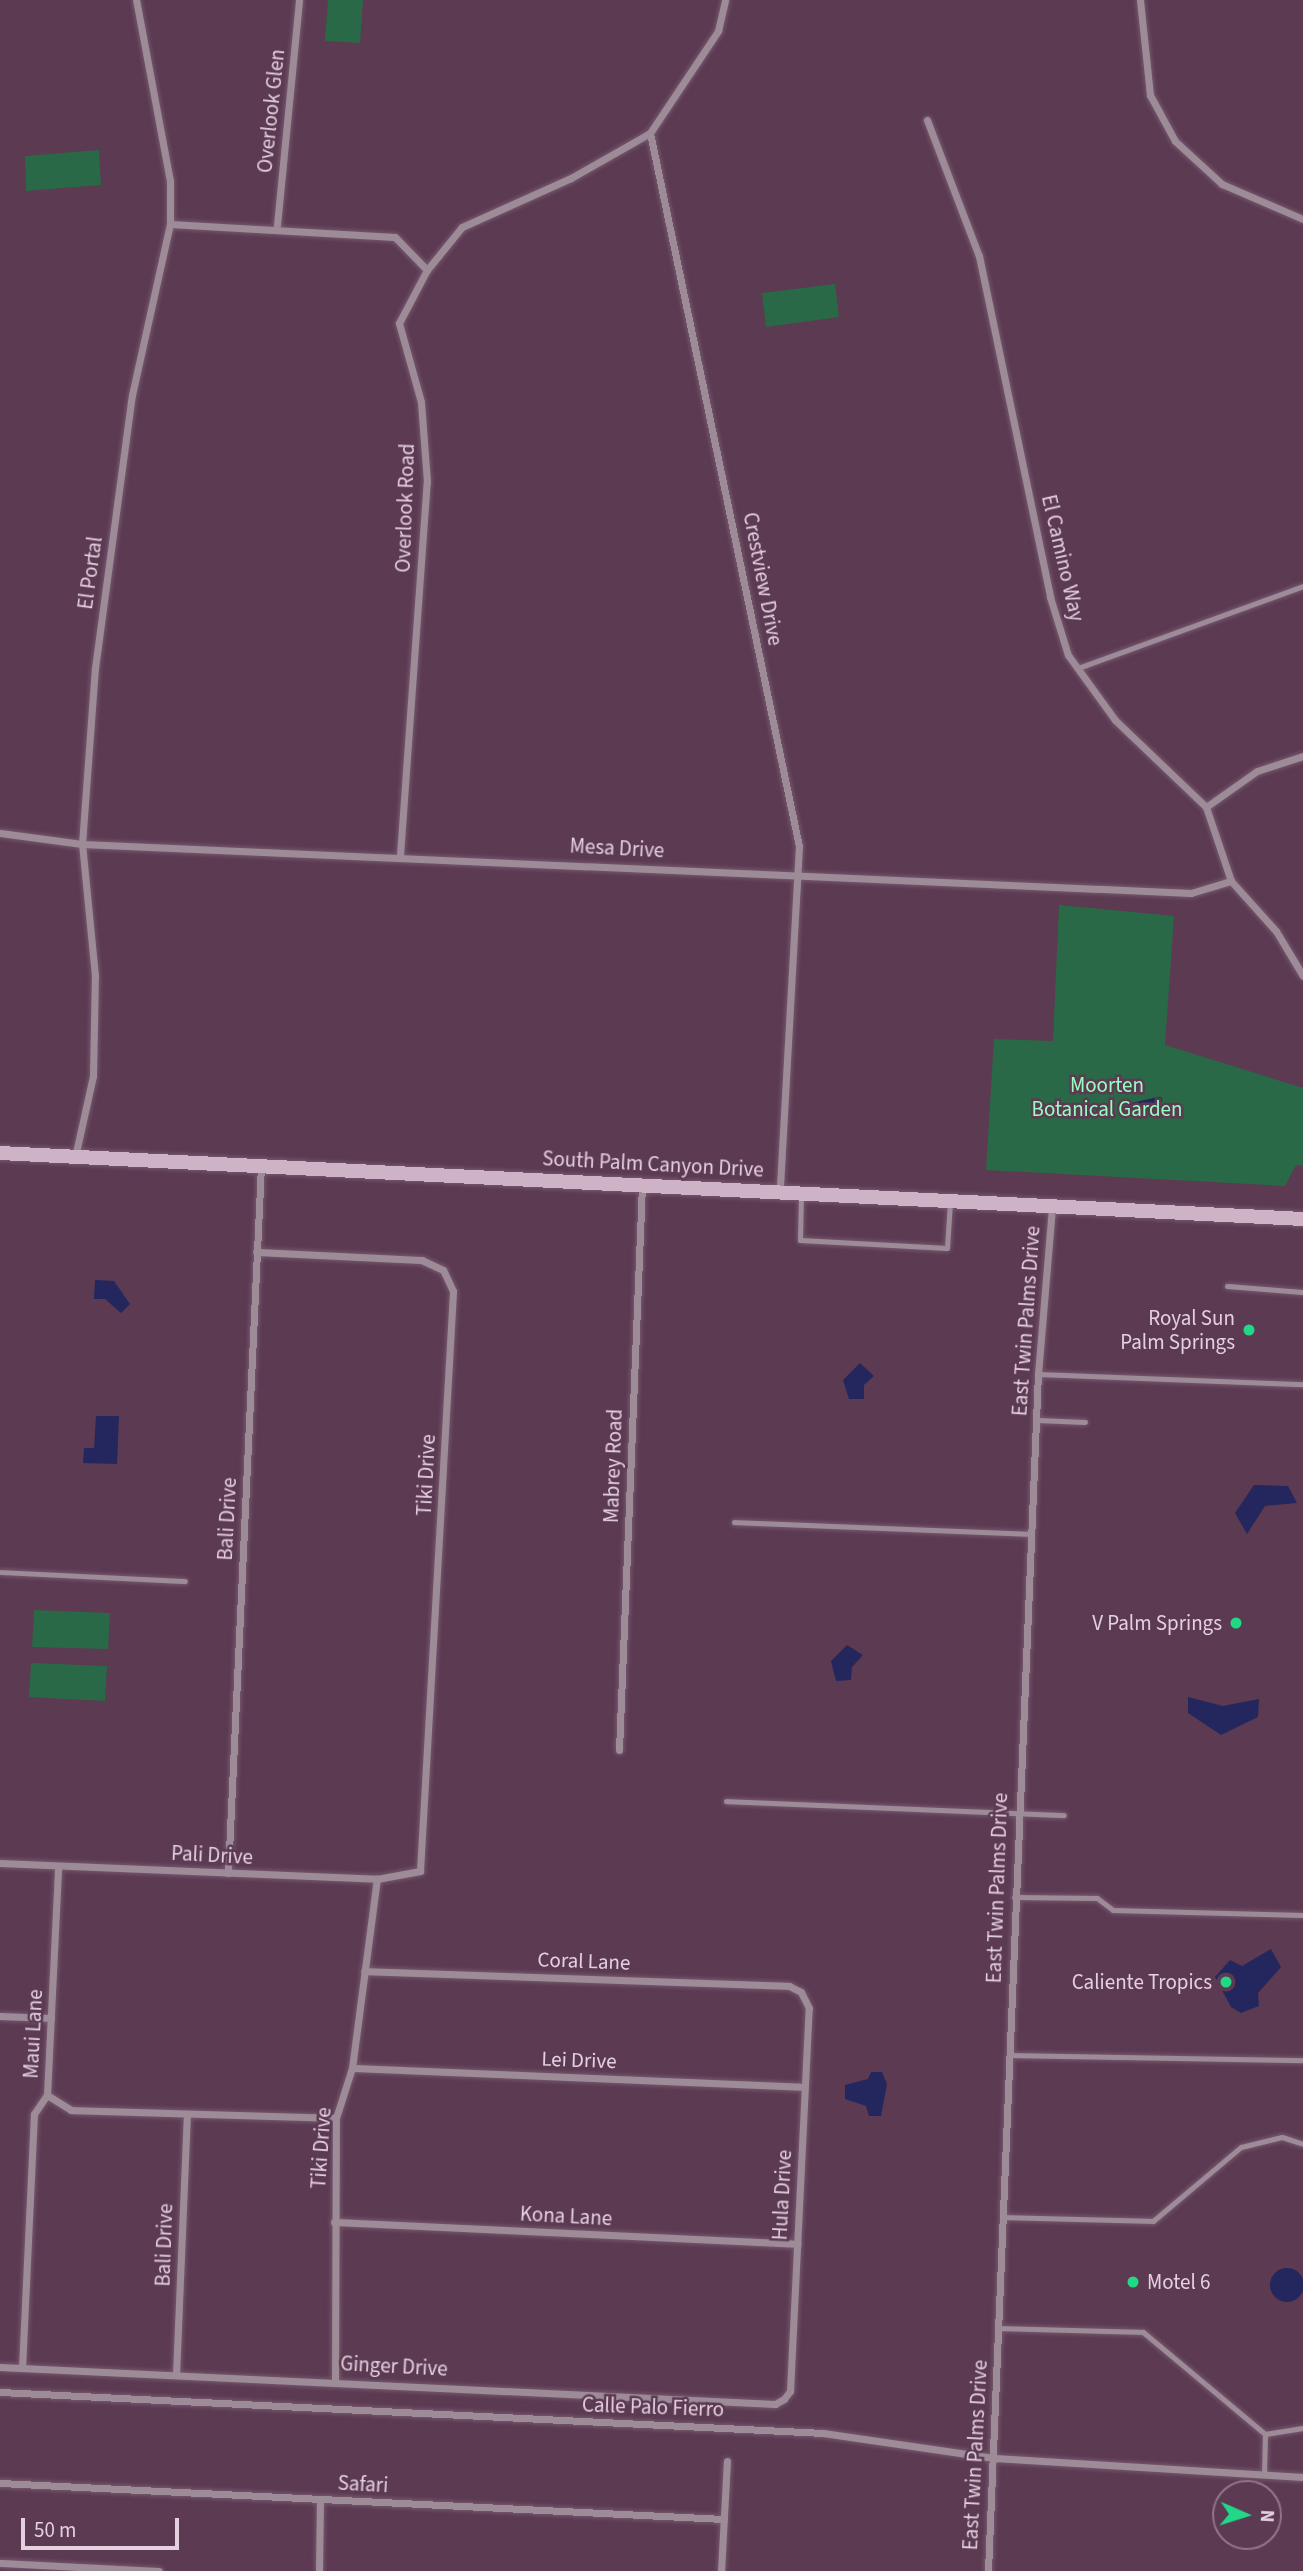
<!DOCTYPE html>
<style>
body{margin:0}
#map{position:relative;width:1303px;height:2571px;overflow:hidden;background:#5b3a52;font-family:"Source Sans 3",sans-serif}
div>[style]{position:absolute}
.green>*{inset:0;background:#2a6947}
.water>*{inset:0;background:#24275e}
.round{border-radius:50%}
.stream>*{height:6px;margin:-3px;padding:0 3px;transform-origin:3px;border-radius:3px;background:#24275e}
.roads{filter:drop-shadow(0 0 2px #76586e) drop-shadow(0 0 2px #76586e)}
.lane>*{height:5px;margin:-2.5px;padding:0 2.5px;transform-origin:2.5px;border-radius:2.5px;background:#9d8c98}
.street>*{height:7px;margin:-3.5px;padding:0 3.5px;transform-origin:3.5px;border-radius:3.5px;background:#9d8c98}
.secondary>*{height:14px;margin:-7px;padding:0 7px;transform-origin:7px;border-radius:7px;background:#cdb3c5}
.dots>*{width:19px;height:19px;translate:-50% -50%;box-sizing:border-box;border:4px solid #5b3a52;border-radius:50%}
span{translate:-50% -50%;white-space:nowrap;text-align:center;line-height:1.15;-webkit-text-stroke:5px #5b3a52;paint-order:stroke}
.street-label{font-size:21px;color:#e4d0de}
.park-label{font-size:21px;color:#98fdc1}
.poi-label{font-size:21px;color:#e4d0de}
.right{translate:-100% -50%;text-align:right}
.left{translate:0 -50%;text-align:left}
.north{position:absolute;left:1212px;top:2480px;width:70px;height:70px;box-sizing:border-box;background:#5b3a52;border:2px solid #92768a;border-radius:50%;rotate:93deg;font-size:19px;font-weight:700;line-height:28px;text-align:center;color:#e4d0de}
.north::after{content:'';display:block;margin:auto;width:24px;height:32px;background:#21d887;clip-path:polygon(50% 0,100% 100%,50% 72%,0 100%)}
.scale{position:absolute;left:21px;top:2518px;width:158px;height:32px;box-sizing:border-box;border:4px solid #e4d0de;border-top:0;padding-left:9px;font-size:21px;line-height:24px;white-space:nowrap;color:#e4d0de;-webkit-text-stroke:5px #5b3a52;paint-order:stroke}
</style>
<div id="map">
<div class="green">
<i style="clip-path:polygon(328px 0,363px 0,360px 43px,325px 41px)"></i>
<i style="clip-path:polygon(99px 150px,101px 185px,26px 191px,25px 156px)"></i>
<i style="clip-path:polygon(835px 284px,839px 317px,766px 327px,762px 293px)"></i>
<i style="clip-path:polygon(1059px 905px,1174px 916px,1165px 1045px,1303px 1088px,1303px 1166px,1296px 1165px,1285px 1186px,986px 1170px,994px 1039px,1053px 1041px)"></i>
<i style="clip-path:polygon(34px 1610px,110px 1613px,108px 1649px,32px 1647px)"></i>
<i style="clip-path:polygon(31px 1663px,107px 1666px,105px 1701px,29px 1697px)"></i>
</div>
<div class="water">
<i style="clip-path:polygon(95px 1280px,114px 1281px,130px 1304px,121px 1313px,105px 1299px,94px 1299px)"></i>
<i style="clip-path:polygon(860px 1363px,874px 1376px,864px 1385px,864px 1399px,849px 1399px,843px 1380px)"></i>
<i style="clip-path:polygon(96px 1416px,119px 1416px,117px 1464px,83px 1463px,84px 1448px,94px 1448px)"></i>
<i style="clip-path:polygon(1254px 1485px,1288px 1486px,1297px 1503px,1265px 1506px,1247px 1534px,1235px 1513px)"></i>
<i style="clip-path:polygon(847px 1645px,863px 1655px,852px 1667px,851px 1680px,836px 1681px,831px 1661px)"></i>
<i style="clip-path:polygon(1188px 1697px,1223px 1706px,1259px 1699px,1258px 1717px,1221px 1735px,1188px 1713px)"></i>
<i style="clip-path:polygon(1271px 1949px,1281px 1967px,1258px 1993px,1259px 2006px,1241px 2013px,1231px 2007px,1215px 1977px,1230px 1960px,1242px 1966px)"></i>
<i style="clip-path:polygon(871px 2072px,882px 2072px,887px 2084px,881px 2116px,869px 2116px,866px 2106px,845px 2099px,845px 2085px,868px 2079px)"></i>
<i class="round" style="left:1270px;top:2268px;width:34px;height:34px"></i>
</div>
<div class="stream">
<i style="left:1132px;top:1106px;width:28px;rotate:-13deg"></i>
</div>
<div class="roads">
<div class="lane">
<i style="left:1078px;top:668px;width:239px;rotate:-20deg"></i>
<i style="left:801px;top:1195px;width:45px;rotate:91.3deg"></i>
<i style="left:800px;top:1240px;width:147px;rotate:3.1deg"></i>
<i style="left:947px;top:1248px;width:46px;rotate:-86.3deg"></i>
<i style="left:1227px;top:1286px;width:76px;rotate:4.5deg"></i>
<i style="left:1038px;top:1374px;width:265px;rotate:2.2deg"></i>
<i style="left:1037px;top:1420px;width:48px;rotate:2.4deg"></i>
<i style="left:734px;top:1522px;width:297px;rotate:2.3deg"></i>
<i style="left:0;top:1572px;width:185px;rotate:2.8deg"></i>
<i style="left:726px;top:1801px;width:338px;rotate:2.4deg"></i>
<i style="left:1014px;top:1897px;width:83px;rotate:0.7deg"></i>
<i style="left:1097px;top:1898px;width:20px;rotate:37deg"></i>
<i style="left:1113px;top:1910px;width:190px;rotate:1.5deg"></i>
<i style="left:1009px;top:2055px;width:294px;rotate:1deg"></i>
<i style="left:1002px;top:2217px;width:151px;rotate:1.5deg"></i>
<i style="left:1153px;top:2221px;width:115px;rotate:-40.1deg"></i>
<i style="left:1241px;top:2147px;width:42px;rotate:-13.7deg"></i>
<i style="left:1282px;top:2137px;width:22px;rotate:18deg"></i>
<i style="left:999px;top:2328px;width:144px;rotate:1.6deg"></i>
<i style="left:1143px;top:2332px;width:159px;rotate:39.9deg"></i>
<i style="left:1265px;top:2434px;width:40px;rotate:91.4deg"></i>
<i style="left:1265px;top:2434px;width:38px;rotate:-9deg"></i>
</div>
<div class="street">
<i style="left:1140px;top:0;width:96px;rotate:84deg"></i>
<i style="left:1150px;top:95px;width:52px;rotate:61.5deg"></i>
<i style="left:1175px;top:141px;width:64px;rotate:42.5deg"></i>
<i style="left:1222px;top:184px;width:88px;rotate:23.4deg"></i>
<i style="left:927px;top:120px;width:146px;rotate:69.1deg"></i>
<i style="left:979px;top:256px;width:348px;rotate:78.2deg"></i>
<i style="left:1050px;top:597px;width:61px;rotate:72.8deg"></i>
<i style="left:1068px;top:655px;width:80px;rotate:54.1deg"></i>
<i style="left:1115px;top:720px;width:126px;rotate:43.7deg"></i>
<i style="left:1206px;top:807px;width:78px;rotate:71.3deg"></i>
<i style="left:1231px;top:881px;width:67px;rotate:48deg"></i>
<i style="left:1276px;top:931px;width:52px;rotate:59deg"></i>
<i style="left:650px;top:133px;width:728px;rotate:78.2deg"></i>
<i style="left:799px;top:846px;width:346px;rotate:93.2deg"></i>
<i style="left:170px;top:224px;width:225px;rotate:3.3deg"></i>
<i style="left:395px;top:237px;width:46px;rotate:45.9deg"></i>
<i style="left:277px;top:225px;width:226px;rotate:-84.4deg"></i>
<i style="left:1206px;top:807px;width:62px;rotate:-35.2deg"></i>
<i style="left:1257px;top:771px;width:48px;rotate:-18.1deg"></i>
<i style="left:0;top:833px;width:83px;rotate:7.6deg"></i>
<i style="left:82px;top:844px;width:1110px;rotate:2.53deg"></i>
<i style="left:1191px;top:893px;width:42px;rotate:-16.7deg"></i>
<i style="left:400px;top:855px;width:374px;rotate:-85.9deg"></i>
<i style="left:427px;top:482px;width:80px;rotate:-94.3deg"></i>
<i style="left:421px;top:402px;width:82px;rotate:-105.6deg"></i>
<i style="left:399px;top:323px;width:60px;rotate:-62.2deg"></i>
<i style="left:427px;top:270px;width:55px;rotate:-50.9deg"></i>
<i style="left:462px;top:227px;width:120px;rotate:-24.2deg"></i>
<i style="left:571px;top:178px;width:91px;rotate:-29.7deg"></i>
<i style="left:650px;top:133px;width:123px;rotate:-56.3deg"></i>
<i style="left:718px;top:31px;width:32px;rotate:-77deg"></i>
<i style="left:75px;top:1157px;width:83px;rotate:-77.5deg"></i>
<i style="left:93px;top:1076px;width:100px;rotate:-88.9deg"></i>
<i style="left:95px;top:976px;width:133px;rotate:-95.6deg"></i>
<i style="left:82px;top:844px;width:176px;rotate:-85.8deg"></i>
<i style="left:95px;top:668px;width:275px;rotate:-82.3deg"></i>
<i style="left:132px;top:395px;width:175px;rotate:-77.5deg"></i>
<i style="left:170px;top:224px;width:43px;rotate:-90deg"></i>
<i style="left:170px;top:181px;width:184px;rotate:-100.6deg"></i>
<i style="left:619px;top:1750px;width:565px;rotate:-87.67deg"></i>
<i style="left:0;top:1863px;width:377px;rotate:2.4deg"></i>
<i style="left:377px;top:1879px;width:44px;rotate:-10.5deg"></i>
<i style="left:420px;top:1871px;width:581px;rotate:-86.74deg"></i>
<i style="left:453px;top:1291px;width:23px;rotate:-115deg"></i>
<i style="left:443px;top:1270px;width:23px;rotate:-155deg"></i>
<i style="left:422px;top:1260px;width:166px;rotate:-177.2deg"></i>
<i style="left:228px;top:1873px;width:708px;rotate:-87.33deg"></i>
<i style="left:0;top:2016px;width:51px;rotate:2.2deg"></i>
<i style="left:352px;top:2068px;width:452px;rotate:2.4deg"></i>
<i style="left:47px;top:2095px;width:28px;rotate:32deg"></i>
<i style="left:71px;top:2110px;width:265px;rotate:1.7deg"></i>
<i style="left:334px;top:2222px;width:464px;rotate:2.7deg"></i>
<i style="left:0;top:2367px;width:776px;rotate:2.73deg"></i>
<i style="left:775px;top:2404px;width:10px;rotate:-29deg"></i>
<i style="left:784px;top:2399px;width:10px;rotate:-53deg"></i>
<i style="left:790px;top:2391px;width:383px;rotate:-87.2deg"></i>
<i style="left:809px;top:2008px;width:18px;rotate:-117deg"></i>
<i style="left:801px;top:1992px;width:13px;rotate:-153deg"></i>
<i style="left:789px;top:1986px;width:425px;rotate:-178deg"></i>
<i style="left:22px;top:2368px;width:254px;rotate:-87.3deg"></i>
<i style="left:34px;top:2114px;width:23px;rotate:-56deg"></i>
<i style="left:47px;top:2095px;width:229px;rotate:-87.2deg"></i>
<i style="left:176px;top:2375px;width:259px;rotate:-87.6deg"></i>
<i style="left:335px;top:2381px;width:263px;rotate:-89.8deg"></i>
<i style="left:336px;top:2118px;width:52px;rotate:-72.3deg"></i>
<i style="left:352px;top:2068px;width:191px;rotate:-82.5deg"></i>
<i style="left:0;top:2392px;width:824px;rotate:2.85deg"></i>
<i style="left:823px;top:2433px;width:173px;rotate:8.3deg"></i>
<i style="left:994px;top:2458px;width:310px;rotate:3.5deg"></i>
<i style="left:0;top:2483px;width:725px;rotate:2.85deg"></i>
<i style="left:0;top:2563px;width:159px;rotate:2.9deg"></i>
<i style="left:319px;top:2571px;width:72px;rotate:-89.2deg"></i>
<i style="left:721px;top:2571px;width:110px;rotate:-86.9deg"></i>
<i style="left:988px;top:2571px;width:1198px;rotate:-87.61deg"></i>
<i style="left:1038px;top:1374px;width:168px;rotate:-85.2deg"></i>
</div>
<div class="secondary">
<i style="left:0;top:1153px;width:1305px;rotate:2.9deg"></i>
</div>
</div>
<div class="dots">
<i style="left:1249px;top:1330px;background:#21d887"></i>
<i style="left:1236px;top:1623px;background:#21d887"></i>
<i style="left:1226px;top:1982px;background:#21d887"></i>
<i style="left:1133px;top:2282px;background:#21d887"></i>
</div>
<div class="street-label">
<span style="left:271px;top:111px;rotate:-84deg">Overlook Glen</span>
<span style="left:405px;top:508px;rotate:-88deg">Overlook Road</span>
<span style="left:1063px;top:558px;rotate:77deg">El Camino Way</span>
<span style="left:90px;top:573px;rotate:-82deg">El Portal</span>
<span style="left:763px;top:579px;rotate:79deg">Crestview Drive</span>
<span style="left:617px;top:848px;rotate:3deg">Mesa Drive</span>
<span style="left:653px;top:1164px;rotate:3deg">South Palm Canyon Drive</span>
<span style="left:1026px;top:1321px;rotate:-86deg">East Twin Palms Drive</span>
<span style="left:613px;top:1466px;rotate:-88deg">Mabrey Road</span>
<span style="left:426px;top:1475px;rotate:-87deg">Tiki Drive</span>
<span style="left:227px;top:1519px;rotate:-87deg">Bali Drive</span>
<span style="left:212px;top:1855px;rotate:3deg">Pali Drive</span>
<span style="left:997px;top:1888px;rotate:-88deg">East Twin Palms Drive</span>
<span style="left:584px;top:1961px;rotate:2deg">Coral Lane</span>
<span style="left:33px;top:2034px;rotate:-87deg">Maui Lane</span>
<span style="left:579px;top:2060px;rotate:2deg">Lei Drive</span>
<span style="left:321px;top:2148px;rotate:-86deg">Tiki Drive</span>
<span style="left:782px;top:2195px;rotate:-87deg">Hula Drive</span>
<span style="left:566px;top:2216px;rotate:3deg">Kona Lane</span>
<span style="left:164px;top:2245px;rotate:-88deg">Bali Drive</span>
<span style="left:394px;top:2366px;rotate:3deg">Ginger Drive</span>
<span style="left:653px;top:2407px;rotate:2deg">Calle Palo Fierro</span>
<span style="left:975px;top:2455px;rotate:-87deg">East Twin Palms Drive</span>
<span style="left:363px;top:2484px;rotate:3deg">Safari</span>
</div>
<div class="park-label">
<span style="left:1107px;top:1097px">Moorten<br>Botanical Garden</span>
</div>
<div class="poi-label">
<span class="right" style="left:1235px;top:1330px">Royal Sun<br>Palm Springs</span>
<span class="right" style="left:1222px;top:1623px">V Palm Springs</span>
<span class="right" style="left:1212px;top:1982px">Caliente Tropics</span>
<span class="left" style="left:1147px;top:2282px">Motel 6</span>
</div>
<div class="north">N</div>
<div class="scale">50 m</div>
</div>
